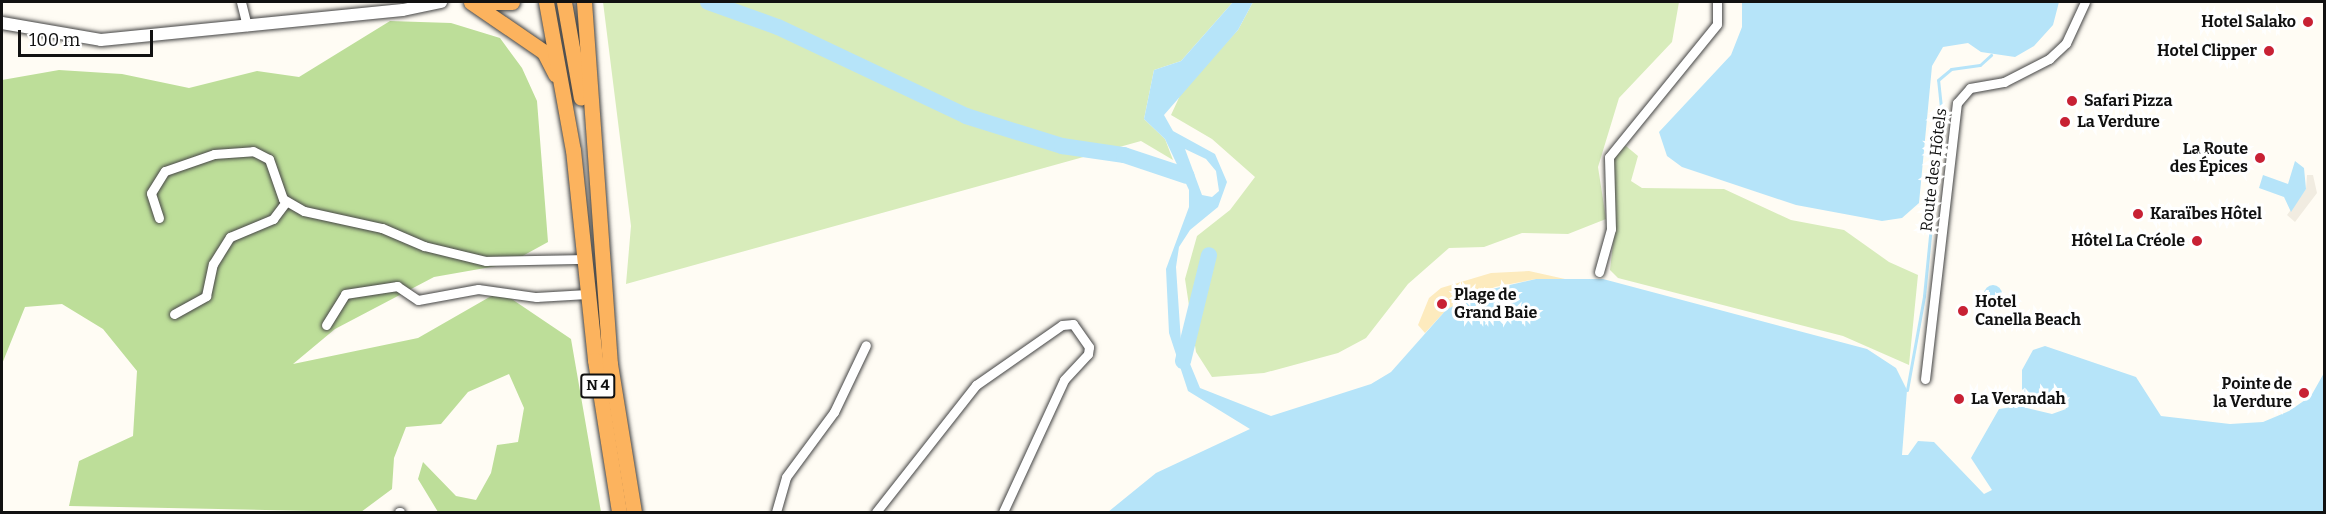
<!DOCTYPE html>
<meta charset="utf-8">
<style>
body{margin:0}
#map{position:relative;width:2326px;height:514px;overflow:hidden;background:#fffcf4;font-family:Bitter,serif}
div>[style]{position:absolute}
.green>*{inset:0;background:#d8ecbb}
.forest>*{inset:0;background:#bdde99}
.sand>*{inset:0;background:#fdebbe}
.plaza>*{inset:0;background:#f1ece1}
.water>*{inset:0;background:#b6e4f9}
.round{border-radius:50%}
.stream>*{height:3px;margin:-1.5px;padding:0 1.5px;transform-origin:1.5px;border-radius:1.5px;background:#b6e4f9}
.river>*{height:16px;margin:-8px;padding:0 8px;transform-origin:8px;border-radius:8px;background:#b6e4f9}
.roads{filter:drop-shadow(0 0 2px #444) drop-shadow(0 0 2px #444)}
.minor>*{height:9px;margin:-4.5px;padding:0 4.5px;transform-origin:4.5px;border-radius:4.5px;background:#fff}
.tertiary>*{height:12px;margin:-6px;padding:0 6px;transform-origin:6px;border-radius:6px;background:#fff}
.trunk>*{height:15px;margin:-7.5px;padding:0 7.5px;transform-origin:7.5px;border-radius:7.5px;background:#fcb35e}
.dots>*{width:16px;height:16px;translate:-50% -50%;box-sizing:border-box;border:3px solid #fff;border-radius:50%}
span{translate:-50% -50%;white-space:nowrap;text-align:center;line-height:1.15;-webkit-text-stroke:6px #fff;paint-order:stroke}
.shield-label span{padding:2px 4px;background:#fff;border:2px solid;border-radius:4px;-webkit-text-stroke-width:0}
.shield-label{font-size:15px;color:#111;font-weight:700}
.poi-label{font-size:16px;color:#111;font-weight:700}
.right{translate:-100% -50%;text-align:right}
.left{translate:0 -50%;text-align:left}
.street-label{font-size:16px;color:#111}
.frame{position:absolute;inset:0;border:3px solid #111;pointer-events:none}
.scale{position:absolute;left:18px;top:30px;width:135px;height:27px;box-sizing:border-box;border:3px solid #111;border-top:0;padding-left:8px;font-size:18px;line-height:21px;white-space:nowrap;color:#111;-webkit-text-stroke:4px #fff;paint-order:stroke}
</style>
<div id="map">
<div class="green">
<i style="clip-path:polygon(603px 2px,1233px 2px,1181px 61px,1154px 70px,1144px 119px,1165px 139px,1173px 160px,1141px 141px,626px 284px,631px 226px)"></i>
<i style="clip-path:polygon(1253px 2px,1679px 2px,1672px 42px,1619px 98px,1598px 167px,1606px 219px,1568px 234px,1522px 233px,1484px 247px,1449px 248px,1408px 284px,1366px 338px,1338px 353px,1264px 373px,1212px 377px,1196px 352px,1185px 279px,1197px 236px,1230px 210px,1255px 177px,1212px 139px,1171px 115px,1183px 89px,1238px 30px)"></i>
<i style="clip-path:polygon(1626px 146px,1638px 156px,1631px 181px,1642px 188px,1724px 189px,1791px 220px,1844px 230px,1889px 262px,1918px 275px,1909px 365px,1843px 336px,1618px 278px,1610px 270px,1615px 226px,1610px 175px,1617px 150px)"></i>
</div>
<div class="forest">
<i style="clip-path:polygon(390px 21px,451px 23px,500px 38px,522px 68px,537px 101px,548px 242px,508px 264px,434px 277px,335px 329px,293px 364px,418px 338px,500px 291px,571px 339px,601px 512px,438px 512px,418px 479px,423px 462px,456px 496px,476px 500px,491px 473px,497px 445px,518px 442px,524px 408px,509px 374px,468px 392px,441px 424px,406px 427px,394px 458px,392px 489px,361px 512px,69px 506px,79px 461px,133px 436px,137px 371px,103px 329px,62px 304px,25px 307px,2px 364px,2px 80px,59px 70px,122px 74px,189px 88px,257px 71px,299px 77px)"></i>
</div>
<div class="sand">
<i style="clip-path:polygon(1529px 271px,1574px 281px,1536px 279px,1495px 287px,1446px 310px,1425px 333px,1418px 325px,1429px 298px,1441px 288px,1491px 273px)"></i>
</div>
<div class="plaza">
<i style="clip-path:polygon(2307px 175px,2313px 175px,2317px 193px,2295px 222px,2287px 215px,2306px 189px)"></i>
</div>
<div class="water">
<i style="clip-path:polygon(evenodd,1233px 2px,1253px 2px,1238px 30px,1164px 115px,1173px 131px,1215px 154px,1227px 182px,1218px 207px,1190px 230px,1179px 247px,1176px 267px,1181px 342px,1200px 388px,1271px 416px,1371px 384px,1391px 372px,1446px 310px,1479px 292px,1536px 279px,1603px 279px,1867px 349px,1896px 368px,1907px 390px,1902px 455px,1908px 455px,1918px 441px,1934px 442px,1984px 494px,1992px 490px,1971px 458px,1999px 409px,2019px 406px,2052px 414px,2066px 409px,2063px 403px,2029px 397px,2022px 389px,2022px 370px,2033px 350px,2045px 346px,2136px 377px,2161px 416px,2230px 424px,2263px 422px,2289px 411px,2311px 396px,2324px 373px,2324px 512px,1108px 512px,1156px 473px,1250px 429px,1188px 391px,1169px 333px,1166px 269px,1189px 207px,1189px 190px,1165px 139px,1144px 119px,1154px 70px,1181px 61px,1233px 2px,1185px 149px,1206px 159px,1216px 171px,1219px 191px,1212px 197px,1202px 195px,1185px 149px)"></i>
<i style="clip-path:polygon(1742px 2px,2059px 2px,2053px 25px,2034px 46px,2015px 57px,1981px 52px,1968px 43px,1943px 47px,1932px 66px,1919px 203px,1902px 218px,1882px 221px,1796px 205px,1682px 167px,1667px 156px,1659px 132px,1731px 55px,1742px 27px)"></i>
<i style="clip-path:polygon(2295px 161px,2304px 168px,2306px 189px,2291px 212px,2284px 197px,2259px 188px,2263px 175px,2288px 184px)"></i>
<i class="round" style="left:1984px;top:285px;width:18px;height:18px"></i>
</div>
<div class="stream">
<i style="left:1907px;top:390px;width:96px;rotate:-79.7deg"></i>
<i style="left:1924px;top:296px;width:180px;rotate:-84.3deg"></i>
<i style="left:1942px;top:117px;width:37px;rotate:-96deg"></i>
<i style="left:1938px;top:80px;width:17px;rotate:-40deg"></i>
<i style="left:1951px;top:69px;width:29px;rotate:-8deg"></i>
<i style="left:1980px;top:65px;width:15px;rotate:-42deg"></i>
</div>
<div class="river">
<i style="left:708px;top:2px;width:74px;rotate:19.7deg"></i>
<i style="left:778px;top:27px;width:208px;rotate:25.3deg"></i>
<i style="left:966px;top:116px;width:101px;rotate:17.4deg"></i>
<i style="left:1062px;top:146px;width:63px;rotate:8.3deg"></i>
<i style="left:1124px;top:155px;width:66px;rotate:18.4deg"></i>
<i style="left:1183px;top:361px;width:109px;rotate:-76.2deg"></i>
</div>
<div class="roads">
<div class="minor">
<i style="left:241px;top:2px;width:25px;rotate:76deg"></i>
<i style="left:159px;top:218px;width:26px;rotate:-108deg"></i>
<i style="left:151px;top:193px;width:26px;rotate:-58deg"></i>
<i style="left:165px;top:171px;width:52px;rotate:-19.1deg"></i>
<i style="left:214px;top:154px;width:39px;rotate:-4deg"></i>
<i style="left:253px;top:151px;width:18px;rotate:27deg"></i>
<i style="left:269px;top:159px;width:42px;rotate:70.7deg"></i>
<i style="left:283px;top:199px;width:24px;rotate:30deg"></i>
<i style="left:304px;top:211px;width:80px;rotate:12.3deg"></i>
<i style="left:382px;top:228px;width:46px;rotate:23.2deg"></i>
<i style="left:424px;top:246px;width:64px;rotate:13.6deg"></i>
<i style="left:486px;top:261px;width:97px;rotate:-1.2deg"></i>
<i style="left:1599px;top:272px;width:45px;rotate:-74.4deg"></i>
<i style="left:1611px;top:229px;width:72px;rotate:-91.6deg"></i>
<i style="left:1609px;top:157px;width:171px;rotate:-50.9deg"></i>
<i style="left:1717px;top:24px;width:22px;rotate:-90deg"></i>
<i style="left:174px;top:314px;width:37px;rotate:-29deg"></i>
<i style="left:206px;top:296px;width:33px;rotate:-78deg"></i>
<i style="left:213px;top:264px;width:32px;rotate:-58deg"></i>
<i style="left:230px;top:237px;width:47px;rotate:-22.7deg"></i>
<i style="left:273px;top:219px;width:21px;rotate:-53deg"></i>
<i style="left:326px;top:325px;width:36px;rotate:-58deg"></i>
<i style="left:345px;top:294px;width:53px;rotate:-8.7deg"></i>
<i style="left:397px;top:286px;width:25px;rotate:34deg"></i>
<i style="left:418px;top:300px;width:61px;rotate:-10.4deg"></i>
<i style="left:478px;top:289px;width:59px;rotate:7.9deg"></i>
<i style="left:536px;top:297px;width:51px;rotate:-3.4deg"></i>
<i style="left:1925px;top:379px;width:278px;rotate:-83.4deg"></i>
<i style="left:1957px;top:103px;width:20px;rotate:-49deg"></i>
<i style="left:1970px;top:88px;width:35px;rotate:-10deg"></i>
<i style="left:2004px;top:82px;width:51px;rotate:-27.1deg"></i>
<i style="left:2049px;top:59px;width:23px;rotate:-43deg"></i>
<i style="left:2066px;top:43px;width:45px;rotate:-65.1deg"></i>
<i style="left:399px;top:512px;width:1px"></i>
<i style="left:776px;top:512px;width:36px;rotate:-74deg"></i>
<i style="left:786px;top:477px;width:81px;rotate:-53.6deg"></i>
<i style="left:834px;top:412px;width:74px;rotate:-64.5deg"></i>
<i style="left:876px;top:512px;width:162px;rotate:-51.8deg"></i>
<i style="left:976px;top:385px;width:105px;rotate:-34.9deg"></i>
<i style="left:1062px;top:325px;width:11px;rotate:-5deg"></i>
<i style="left:1073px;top:324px;width:28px;rotate:55deg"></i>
<i style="left:1089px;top:347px;width:7px;rotate:98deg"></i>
<i style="left:1088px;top:354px;width:35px;rotate:133deg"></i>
<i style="left:1064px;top:380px;width:145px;rotate:114.8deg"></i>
</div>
<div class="tertiary">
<i style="left:2px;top:23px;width:100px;rotate:9.7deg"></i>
<i style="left:101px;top:40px;width:303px;rotate:-5.7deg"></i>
<i style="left:403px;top:10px;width:39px;rotate:-12deg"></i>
</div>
<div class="trunk">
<i style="left:471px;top:2px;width:88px;rotate:34.4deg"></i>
<i style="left:544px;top:52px;width:25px;rotate:63deg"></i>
<i style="left:487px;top:2px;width:25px"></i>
<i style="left:546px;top:2px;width:150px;rotate:79.7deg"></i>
<i style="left:573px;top:150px;width:211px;rotate:84deg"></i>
<i style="left:595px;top:360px;width:154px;rotate:81deg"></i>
<i style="left:564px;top:2px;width:97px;rotate:80deg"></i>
<i style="left:584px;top:2px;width:363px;rotate:85.9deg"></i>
<i style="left:610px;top:364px;width:150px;rotate:80.8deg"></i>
</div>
</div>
<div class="dots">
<i style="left:2308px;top:22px;background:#c82134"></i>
<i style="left:2269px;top:51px;background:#c82134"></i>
<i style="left:2072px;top:101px;background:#c82134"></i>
<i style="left:2065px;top:122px;background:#c82134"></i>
<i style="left:2260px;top:158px;background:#c82134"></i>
<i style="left:2138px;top:214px;background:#c82134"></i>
<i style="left:2197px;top:241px;background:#c82134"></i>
<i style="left:1442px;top:304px;background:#c82134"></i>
<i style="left:1963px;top:311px;background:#c82134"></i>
<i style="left:2304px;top:393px;background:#c82134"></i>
<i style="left:1959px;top:399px;background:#c82134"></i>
</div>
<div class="shield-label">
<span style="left:598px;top:386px">N 4</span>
</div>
<div class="poi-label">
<span class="right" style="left:2296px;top:22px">Hotel Salako</span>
<span class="right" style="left:2257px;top:51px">Hotel Clipper</span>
<span class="left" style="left:2084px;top:101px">Safari Pizza</span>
<span class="left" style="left:2077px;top:122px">La Verdure</span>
<span class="right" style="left:2248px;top:158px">La Route<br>des Épices</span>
<span class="left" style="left:2150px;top:214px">Karaïbes Hôtel</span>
<span class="right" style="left:2185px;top:241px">Hôtel La Créole</span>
<span class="left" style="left:1454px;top:304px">Plage de<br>Grand Baie</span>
<span class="left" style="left:1975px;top:311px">Hotel<br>Canella Beach</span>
<span class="right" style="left:2292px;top:393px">Pointe de<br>la Verdure</span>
<span class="left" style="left:1971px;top:399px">La Verandah</span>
</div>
<div class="street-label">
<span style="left:1934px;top:170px;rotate:-83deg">Route des Hôtels</span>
</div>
<div class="frame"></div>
<div class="scale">100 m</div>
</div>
